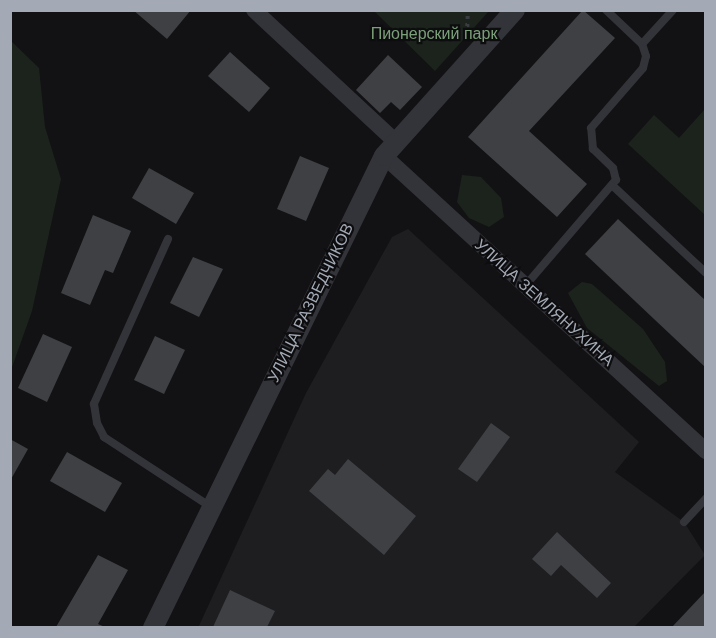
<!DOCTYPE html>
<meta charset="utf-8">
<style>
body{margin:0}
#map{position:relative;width:716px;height:638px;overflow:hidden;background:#121214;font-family:Helvetica,sans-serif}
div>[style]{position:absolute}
.built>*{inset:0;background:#1e1e21}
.green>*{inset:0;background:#1c231c}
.building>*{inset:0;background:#3e4044}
.path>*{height:4px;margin-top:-2px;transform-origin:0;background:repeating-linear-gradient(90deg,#393c40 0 3px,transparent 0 7.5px)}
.service>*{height:8px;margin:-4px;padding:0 4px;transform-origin:4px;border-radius:4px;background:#333439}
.minor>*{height:16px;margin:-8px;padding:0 8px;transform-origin:8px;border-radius:8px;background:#333439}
.tertiary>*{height:20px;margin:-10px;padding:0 10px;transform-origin:10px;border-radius:10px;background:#333439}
span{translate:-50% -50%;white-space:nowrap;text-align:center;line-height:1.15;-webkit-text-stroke:4.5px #0d0d0f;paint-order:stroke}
.park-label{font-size:16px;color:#7ba079}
.street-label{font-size:16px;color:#a3aab5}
.frame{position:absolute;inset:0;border:12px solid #a3aab5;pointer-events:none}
</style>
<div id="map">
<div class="built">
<i style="clip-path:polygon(408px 229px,639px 442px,615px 472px,684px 522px,705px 555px,634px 627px,198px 628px,306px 393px,392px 237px)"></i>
</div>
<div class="green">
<i style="clip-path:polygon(374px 11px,489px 11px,435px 71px)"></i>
<i style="clip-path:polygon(11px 41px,39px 68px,45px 127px,61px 179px,32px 311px,11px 370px)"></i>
<i style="clip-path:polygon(705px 109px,705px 215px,628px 144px,654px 115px,679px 138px)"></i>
<i style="clip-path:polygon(462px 175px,481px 177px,501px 198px,504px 217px,489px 227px,469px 218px,457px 202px)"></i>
<i style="clip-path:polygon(582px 282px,592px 284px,643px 329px,665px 362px,667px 381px,659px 386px,587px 328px,568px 293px)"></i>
</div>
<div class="building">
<i style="clip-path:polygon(133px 10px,191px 10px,167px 39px)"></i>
<i style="clip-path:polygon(583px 10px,615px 38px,529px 131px,587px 184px,557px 217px,468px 137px)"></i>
<i style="clip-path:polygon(230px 52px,270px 88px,249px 112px,208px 76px)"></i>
<i style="clip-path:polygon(388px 55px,422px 87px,400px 110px,391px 102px,380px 113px,356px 90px)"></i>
<i style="clip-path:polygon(300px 156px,329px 168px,306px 221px,277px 209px)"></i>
<i style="clip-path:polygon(149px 168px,194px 193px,176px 224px,132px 198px)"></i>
<i style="clip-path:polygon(93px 215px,131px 231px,113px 273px,105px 270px,90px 305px,61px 293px)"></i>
<i style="clip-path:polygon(618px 219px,705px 300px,705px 367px,585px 254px)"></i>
<i style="clip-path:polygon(193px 257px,223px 269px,199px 317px,170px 303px)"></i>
<i style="clip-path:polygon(43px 334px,72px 347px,47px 402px,18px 388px)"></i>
<i style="clip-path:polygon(155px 336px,185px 350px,164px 394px,134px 380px)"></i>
<i style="clip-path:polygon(491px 423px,510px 437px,477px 482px,458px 469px)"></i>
<i style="clip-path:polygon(10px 439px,28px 449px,10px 481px)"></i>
<i style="clip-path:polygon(67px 452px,122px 483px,105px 512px,50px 481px)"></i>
<i style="clip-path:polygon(348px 459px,416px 516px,384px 555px,309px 491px,328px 469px,335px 475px)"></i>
<i style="clip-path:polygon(557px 532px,611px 583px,597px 598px,561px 565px,551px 576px,532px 559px)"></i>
<i style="clip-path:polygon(98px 555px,128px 570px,98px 624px,105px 627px,56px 627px)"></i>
<i style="clip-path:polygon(230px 590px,275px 611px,267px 627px,213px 627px)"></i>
<i style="clip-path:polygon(705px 592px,705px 627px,672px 627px)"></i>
</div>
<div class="path">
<i style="left:467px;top:34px;width:24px;rotate:-88deg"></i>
</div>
<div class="service">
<i style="left:642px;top:44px;width:46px;rotate:-47.6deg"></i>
<i style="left:613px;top:186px;width:127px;rotate:43.1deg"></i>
<i style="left:168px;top:239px;width:181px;rotate:114.2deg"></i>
<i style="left:94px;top:404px;width:19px;rotate:81deg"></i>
<i style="left:97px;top:423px;width:16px;rotate:63deg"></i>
<i style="left:104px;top:437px;width:128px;rotate:33.2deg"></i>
<i style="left:525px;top:286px;width:140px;rotate:-49.4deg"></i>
<i style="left:616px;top:180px;width:12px;rotate:-104deg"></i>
<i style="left:613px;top:168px;width:28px;rotate:-136deg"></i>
<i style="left:593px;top:149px;width:21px;rotate:-95deg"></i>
<i style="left:591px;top:128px;width:79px;rotate:-49.1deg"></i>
<i style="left:643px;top:68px;width:12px;rotate:-76deg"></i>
<i style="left:646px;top:56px;width:13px;rotate:-108deg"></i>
<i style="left:642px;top:44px;width:50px;rotate:-136.6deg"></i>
<i style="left:684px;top:522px;width:33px;rotate:-47deg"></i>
</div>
<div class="minor">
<i style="left:254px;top:10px;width:191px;rotate:42.9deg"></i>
<i style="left:384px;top:156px;width:437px;rotate:42.5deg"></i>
</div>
<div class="tertiary">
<i style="left:153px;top:628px;width:525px;rotate:-63.92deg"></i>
<i style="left:384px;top:156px;width:196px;rotate:-48.1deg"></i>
</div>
<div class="park-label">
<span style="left:434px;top:34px">Пионерский парк</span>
</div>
<div class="street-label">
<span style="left:311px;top:303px;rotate:-64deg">УЛИЦА РАЗВЕДЧИКОВ</span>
<span style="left:544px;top:303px;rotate:42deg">УЛИЦА ЗЕМЛЯНУХИНА</span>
</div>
<div class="frame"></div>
</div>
